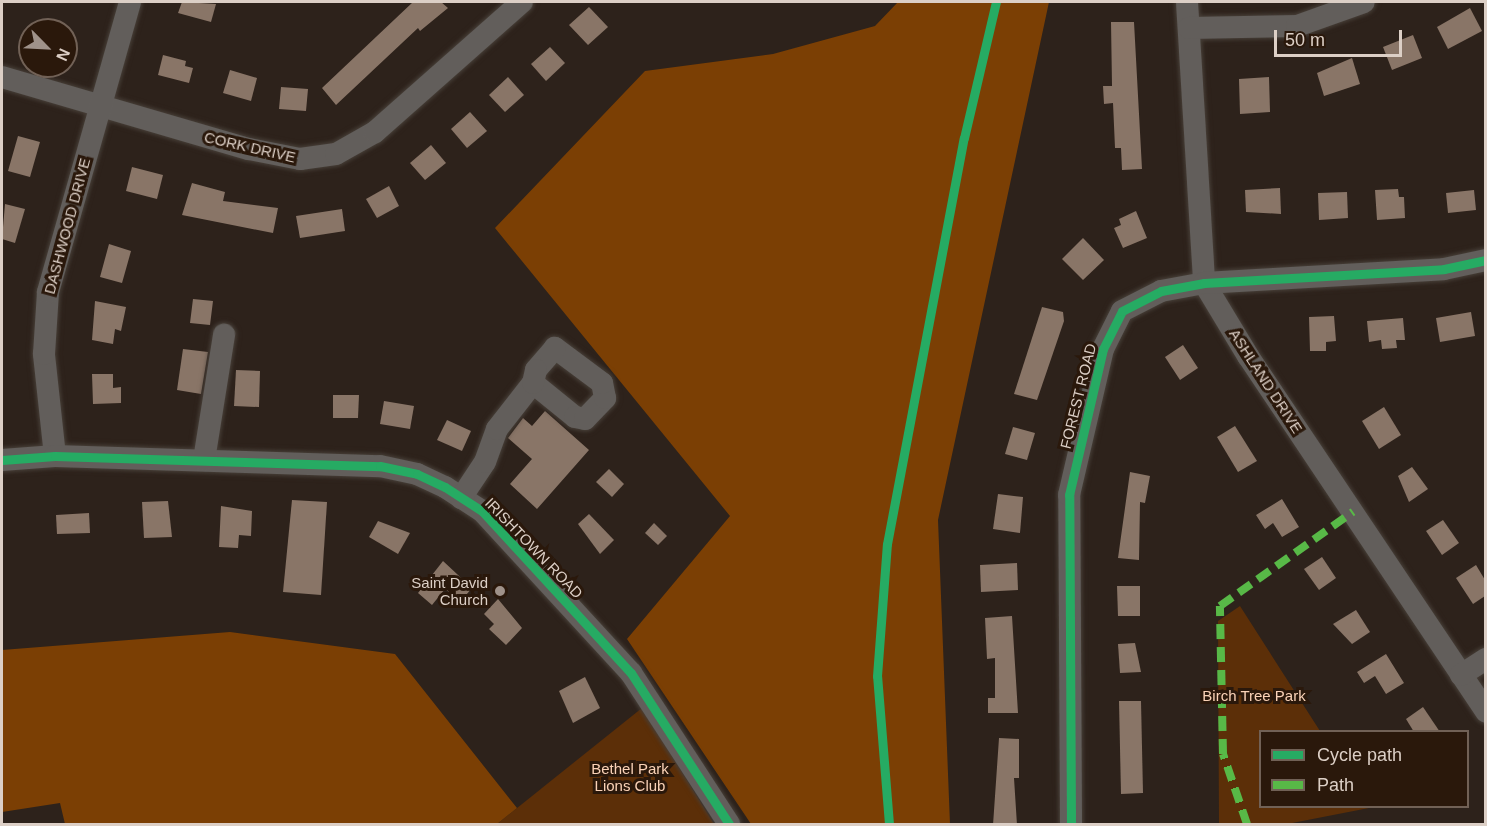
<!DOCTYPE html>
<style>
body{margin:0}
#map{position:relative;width:1487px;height:826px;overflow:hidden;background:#2d221b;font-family:Helvetica,sans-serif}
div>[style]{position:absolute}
.green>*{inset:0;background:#5c2f08}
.forest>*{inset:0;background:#7b3f04}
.building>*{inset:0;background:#897567}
.roads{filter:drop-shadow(0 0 2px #473f38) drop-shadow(0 0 2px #473f38)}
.minor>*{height:22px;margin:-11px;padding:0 11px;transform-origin:11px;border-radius:11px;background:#625e5b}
.quiet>*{height:8px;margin-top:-4px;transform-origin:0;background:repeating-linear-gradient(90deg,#58b947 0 15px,transparent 0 23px)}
.cycleway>*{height:9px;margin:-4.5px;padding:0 4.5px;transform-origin:4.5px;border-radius:4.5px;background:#26ab63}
.dots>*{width:16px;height:16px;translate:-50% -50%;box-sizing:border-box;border:3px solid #2a180b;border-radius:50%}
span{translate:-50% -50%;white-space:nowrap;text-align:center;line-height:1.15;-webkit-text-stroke:6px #2a180b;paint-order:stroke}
.street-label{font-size:15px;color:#dccfc6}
.poi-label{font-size:15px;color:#dccfc6}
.right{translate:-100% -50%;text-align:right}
.park-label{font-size:15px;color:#fad2b7}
.frame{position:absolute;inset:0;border:3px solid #dccfc6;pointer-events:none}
.legend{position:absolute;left:1259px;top:730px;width:210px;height:78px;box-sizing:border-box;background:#2a180b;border:2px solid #716156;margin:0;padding:8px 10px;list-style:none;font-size:18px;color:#dccfc6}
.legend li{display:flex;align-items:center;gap:12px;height:30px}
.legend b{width:30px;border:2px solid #716156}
.north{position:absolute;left:18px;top:18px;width:60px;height:60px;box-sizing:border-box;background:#2a180b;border:2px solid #716156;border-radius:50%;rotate:114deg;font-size:16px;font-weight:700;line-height:24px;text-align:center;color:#dccfc6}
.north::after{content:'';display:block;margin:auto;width:21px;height:27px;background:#9f928a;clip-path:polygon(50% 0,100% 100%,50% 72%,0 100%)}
.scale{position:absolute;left:1274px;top:30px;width:128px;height:27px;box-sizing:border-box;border:3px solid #dccfc6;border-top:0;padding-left:8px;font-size:18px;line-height:21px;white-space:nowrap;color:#dccfc6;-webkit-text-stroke:4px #2a180b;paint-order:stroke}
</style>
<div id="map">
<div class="green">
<i style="clip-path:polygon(1240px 606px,1320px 731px,1260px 732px,1260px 806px,1369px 808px,1287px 824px,1219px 824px,1218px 621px)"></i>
<i style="clip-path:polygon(642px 708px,714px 824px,497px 824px)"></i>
</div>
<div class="forest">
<i style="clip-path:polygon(898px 2px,1049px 2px,938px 520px,950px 824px,751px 824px,627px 639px,730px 516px,495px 228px,645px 71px,773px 54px,875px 26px)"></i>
<i style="clip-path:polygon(230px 632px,395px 654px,517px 808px,497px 824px,65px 824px,60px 803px,2px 812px,2px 650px)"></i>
</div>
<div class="building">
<i style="clip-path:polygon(182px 2px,216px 4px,211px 22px,178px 13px)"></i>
<i style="clip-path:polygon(413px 2px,441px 2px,448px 8px,420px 31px,418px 28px,336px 105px,322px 88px)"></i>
<i style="clip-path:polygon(589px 7px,608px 27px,588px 45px,569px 25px)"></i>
<i style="clip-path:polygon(1470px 8px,1482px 31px,1448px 49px,1437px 27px)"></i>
<i style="clip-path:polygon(1111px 22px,1134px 22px,1142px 169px,1122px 170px,1121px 148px,1115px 148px,1113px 103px,1104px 104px,1103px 86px,1112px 86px)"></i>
<i style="clip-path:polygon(1413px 35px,1422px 58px,1392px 70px,1383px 47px)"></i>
<i style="clip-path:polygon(550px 47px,565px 63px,546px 81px,531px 64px)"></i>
<i style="clip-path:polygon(163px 55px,186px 61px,185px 66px,193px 68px,189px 83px,158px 75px)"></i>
<i style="clip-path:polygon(1352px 58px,1360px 84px,1324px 96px,1317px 73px)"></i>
<i style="clip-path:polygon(230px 70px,257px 78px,251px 101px,223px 93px)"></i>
<i style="clip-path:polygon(508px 77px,524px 95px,505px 112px,489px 95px)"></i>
<i style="clip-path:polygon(1269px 77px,1270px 112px,1240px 114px,1239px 79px)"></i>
<i style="clip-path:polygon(281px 87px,308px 89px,306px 111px,279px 109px)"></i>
<i style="clip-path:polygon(470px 112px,487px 131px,467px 148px,451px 129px)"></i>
<i style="clip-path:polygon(18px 136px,40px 142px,30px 177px,8px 171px)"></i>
<i style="clip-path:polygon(431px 145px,446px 163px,425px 180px,410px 163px)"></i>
<i style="clip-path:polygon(132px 167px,163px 175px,157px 199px,126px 191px)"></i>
<i style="clip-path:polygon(192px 183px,225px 192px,223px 201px,278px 208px,273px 233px,182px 215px)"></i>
<i style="clip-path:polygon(389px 186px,399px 206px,377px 218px,366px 199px)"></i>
<i style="clip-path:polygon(1280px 188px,1281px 214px,1246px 212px,1245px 190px)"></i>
<i style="clip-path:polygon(1398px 189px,1399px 197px,1404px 197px,1405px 218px,1377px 220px,1375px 190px)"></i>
<i style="clip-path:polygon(1474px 190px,1476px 210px,1448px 213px,1446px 193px)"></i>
<i style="clip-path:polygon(1347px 192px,1348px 218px,1319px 220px,1318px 193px)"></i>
<i style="clip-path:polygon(5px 204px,25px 209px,15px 243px,2px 239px)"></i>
<i style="clip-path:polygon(342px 209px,345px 231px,300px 238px,296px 216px)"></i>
<i style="clip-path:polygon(1136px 211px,1147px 238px,1123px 248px,1114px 228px,1121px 225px,1119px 219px)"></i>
<i style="clip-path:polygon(1083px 238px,1104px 260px,1083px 280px,1062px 259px)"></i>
<i style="clip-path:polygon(109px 244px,131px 251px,122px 283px,100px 277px)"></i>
<i style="clip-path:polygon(193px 299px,213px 301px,210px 325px,190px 323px)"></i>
<i style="clip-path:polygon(95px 301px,126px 307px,121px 331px,115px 329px,113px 344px,92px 340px)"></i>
<i style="clip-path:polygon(1042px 307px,1063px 312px,1064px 321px,1037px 400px,1014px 394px)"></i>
<i style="clip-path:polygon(1471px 312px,1475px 336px,1440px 342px,1436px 318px)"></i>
<i style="clip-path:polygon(1334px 316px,1336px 341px,1326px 342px,1326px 351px,1310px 351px,1309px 317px)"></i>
<i style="clip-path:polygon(1403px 318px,1405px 340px,1396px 340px,1397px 348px,1382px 349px,1381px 340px,1369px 342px,1367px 321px)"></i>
<i style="clip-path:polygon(1183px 345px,1198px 368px,1180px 380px,1165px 357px)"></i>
<i style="clip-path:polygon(183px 349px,208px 352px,201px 394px,177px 390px)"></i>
<i style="clip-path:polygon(236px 370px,260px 371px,259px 407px,234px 406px)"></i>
<i style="clip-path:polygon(92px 374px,113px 374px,113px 388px,121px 387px,121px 403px,93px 404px)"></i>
<i style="clip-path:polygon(333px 395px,359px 395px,358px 418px,333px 418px)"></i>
<i style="clip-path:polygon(384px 401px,414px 406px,410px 429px,380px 424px)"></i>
<i style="clip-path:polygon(1384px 407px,1401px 435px,1379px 449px,1362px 421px)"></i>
<i style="clip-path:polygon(545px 411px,589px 450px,537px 509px,510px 484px,532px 459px,508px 438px,523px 418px,532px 426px)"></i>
<i style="clip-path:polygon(447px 420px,471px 431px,462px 451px,437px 440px)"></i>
<i style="clip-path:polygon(1235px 426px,1257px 461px,1238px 472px,1217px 437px)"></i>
<i style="clip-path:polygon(1013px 427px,1035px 433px,1027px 460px,1005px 454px)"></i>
<i style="clip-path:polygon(1412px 467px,1428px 489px,1409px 502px,1398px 476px)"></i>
<i style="clip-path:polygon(609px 469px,624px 484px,612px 497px,596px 482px)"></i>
<i style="clip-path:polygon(1130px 472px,1150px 476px,1145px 503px,1140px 502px,1139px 560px,1118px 558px)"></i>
<i style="clip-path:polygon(998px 494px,1023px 497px,1020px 533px,993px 529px)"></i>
<i style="clip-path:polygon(1282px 499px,1299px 527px,1282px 537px,1273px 523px,1265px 529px,1256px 515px)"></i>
<i style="clip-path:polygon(292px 500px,327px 502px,321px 595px,283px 592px)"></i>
<i style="clip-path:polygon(168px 501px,172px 537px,144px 538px,142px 502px)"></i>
<i style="clip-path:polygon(221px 506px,252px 511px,251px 536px,239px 535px,238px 548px,219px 547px)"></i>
<i style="clip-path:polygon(89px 513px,90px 533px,57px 534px,56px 515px)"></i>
<i style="clip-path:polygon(589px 514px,614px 540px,600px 554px,578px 524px)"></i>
<i style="clip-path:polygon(1443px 520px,1459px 543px,1442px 555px,1426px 531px)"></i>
<i style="clip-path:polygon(378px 521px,410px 533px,398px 554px,369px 537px)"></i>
<i style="clip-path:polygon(654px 523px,667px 536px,658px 545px,645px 533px)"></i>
<i style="clip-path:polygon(1322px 557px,1336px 578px,1319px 590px,1304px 569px)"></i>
<i style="clip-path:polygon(443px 561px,472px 588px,461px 601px,445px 589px,432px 605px,418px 593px)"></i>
<i style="clip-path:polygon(1017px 563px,1018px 590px,981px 592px,980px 565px)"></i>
<i style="clip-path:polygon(1476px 565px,1485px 580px,1485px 596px,1473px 604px,1456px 578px)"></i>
<i style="clip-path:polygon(1117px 586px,1140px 586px,1140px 616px,1118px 616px)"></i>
<i style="clip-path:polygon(498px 599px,522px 628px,506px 645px,489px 629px,494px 624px,484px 614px)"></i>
<i style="clip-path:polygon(1356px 610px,1370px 632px,1352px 644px,1333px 624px)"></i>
<i style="clip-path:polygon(1012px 616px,1018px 713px,988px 713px,988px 698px,995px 698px,995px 658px,987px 659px,985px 618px)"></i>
<i style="clip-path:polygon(1135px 643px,1141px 672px,1120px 673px,1118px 644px)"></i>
<i style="clip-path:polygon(1386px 654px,1404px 683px,1386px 694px,1375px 676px,1364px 683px,1357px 672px)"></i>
<i style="clip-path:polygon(585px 677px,600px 708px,573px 723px,559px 691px)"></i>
<i style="clip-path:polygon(1119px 701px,1141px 701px,1143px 793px,1121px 794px)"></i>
<i style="clip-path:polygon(1423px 707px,1440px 732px,1414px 732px,1406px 719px)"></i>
<i style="clip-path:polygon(999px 738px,1019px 739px,1019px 778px,1014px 778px,1017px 825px,993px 825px)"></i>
</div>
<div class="roads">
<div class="minor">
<i style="left:1187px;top:2px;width:282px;rotate:86.5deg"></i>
<i style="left:1204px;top:283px;width:85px;rotate:58.9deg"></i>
<i style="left:1248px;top:356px;width:428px;rotate:56.2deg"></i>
<i style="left:1189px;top:28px;width:108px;rotate:-1.1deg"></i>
<i style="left:1297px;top:26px;width:71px;rotate:-19.7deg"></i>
<i style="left:2px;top:77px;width:257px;rotate:16.3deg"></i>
<i style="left:249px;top:149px;width:52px;rotate:11.1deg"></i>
<i style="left:300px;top:159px;width:36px;rotate:-8deg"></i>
<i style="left:336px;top:154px;width:45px;rotate:-29.4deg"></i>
<i style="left:375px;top:132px;width:196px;rotate:-41.5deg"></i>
<i style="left:55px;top:456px;width:103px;rotate:-96.2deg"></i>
<i style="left:44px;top:354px;width:62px;rotate:-86.3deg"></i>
<i style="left:48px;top:292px;width:301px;rotate:-74.2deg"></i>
<i style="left:2px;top:460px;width:53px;rotate:-4.3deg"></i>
<i style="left:55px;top:456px;width:325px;rotate:1.8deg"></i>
<i style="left:380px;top:466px;width:38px;rotate:12deg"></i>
<i style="left:417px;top:474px;width:31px;rotate:25deg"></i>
<i style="left:445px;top:487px;width:44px;rotate:33deg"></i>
<i style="left:482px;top:511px;width:220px;rotate:47.4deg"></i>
<i style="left:631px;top:673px;width:180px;rotate:57deg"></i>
<i style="left:204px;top:460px;width:127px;rotate:-80.9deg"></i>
<i style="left:461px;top:498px;width:43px;rotate:-56.3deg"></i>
<i style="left:485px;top:462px;width:35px;rotate:-70deg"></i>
<i style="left:497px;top:429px;width:58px;rotate:-52deg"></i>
<i style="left:533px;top:383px;width:54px;rotate:39deg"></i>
<i style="left:575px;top:417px;width:10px;rotate:11deg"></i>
<i style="left:585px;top:419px;width:29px;rotate:-46deg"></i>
<i style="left:605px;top:398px;width:15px;rotate:-101deg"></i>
<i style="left:602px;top:383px;width:59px;rotate:-143.3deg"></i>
<i style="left:555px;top:348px;width:29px;rotate:131deg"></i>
<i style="left:536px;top:370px;width:13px;rotate:103deg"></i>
<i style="left:1461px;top:675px;width:30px;rotate:-33deg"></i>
<i style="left:1071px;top:824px;width:329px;rotate:-90.3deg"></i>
<i style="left:1069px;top:495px;width:150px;rotate:-76.9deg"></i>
<i style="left:1103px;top:349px;width:42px;rotate:-63.4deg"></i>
<i style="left:1122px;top:311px;width:44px;rotate:-27.1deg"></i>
<i style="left:1161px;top:291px;width:44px;rotate:-10.5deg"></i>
<i style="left:1204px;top:283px;width:240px;rotate:-3.3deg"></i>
<i style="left:1444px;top:269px;width:43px;rotate:-12.1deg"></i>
</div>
</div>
<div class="quiet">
<i style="left:1247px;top:824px;width:74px;rotate:-108.9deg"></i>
<i style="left:1223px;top:754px;width:148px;rotate:-91.2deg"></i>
<i style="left:1220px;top:606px;width:163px;rotate:-35.3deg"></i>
</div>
<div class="cycleway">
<i style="left:2px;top:460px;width:53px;rotate:-4.3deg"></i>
<i style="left:55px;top:456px;width:325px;rotate:1.8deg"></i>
<i style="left:380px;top:466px;width:38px;rotate:12deg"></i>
<i style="left:417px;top:474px;width:31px;rotate:25deg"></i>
<i style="left:445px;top:487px;width:44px;rotate:33deg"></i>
<i style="left:482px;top:511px;width:220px;rotate:47.4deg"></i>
<i style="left:631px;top:673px;width:180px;rotate:57deg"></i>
<i style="left:889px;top:824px;width:148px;rotate:-94.6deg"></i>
<i style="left:877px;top:676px;width:132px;rotate:-85.7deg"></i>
<i style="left:887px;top:544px;width:413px;rotate:-79.3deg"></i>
<i style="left:964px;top:138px;width:140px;rotate:-76.8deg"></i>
<i style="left:1071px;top:824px;width:329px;rotate:-90.3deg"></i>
<i style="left:1069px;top:495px;width:150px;rotate:-76.9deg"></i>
<i style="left:1103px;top:349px;width:42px;rotate:-63.4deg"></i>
<i style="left:1122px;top:311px;width:44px;rotate:-27.1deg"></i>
<i style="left:1161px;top:291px;width:44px;rotate:-10.5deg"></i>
<i style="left:1204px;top:283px;width:240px;rotate:-3.3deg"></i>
<i style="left:1444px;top:269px;width:43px;rotate:-12.1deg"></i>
</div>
<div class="dots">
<i style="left:500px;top:591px;background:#9f928a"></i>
</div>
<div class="street-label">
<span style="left:250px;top:147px;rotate:13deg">CORK DRIVE</span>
<span style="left:67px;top:226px;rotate:-75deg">DASHWOOD DRIVE</span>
<span style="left:1266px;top:381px;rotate:57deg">ASHLAND DRIVE</span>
<span style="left:1078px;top:396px;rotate:-76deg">FOREST ROAD</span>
<span style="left:534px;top:548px;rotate:46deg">IRISHTOWN ROAD</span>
</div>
<div class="poi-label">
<span class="right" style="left:488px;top:591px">Saint David<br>Church</span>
</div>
<div class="park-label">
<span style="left:1254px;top:696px">Birch Tree Park</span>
<span style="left:630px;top:777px">Bethel Park<br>Lions Club</span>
</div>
<div class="frame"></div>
<ul class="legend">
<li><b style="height:8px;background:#26ab63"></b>Cycle path</li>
<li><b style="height:8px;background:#58b947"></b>Path</li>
</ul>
<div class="north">N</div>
<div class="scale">50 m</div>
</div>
